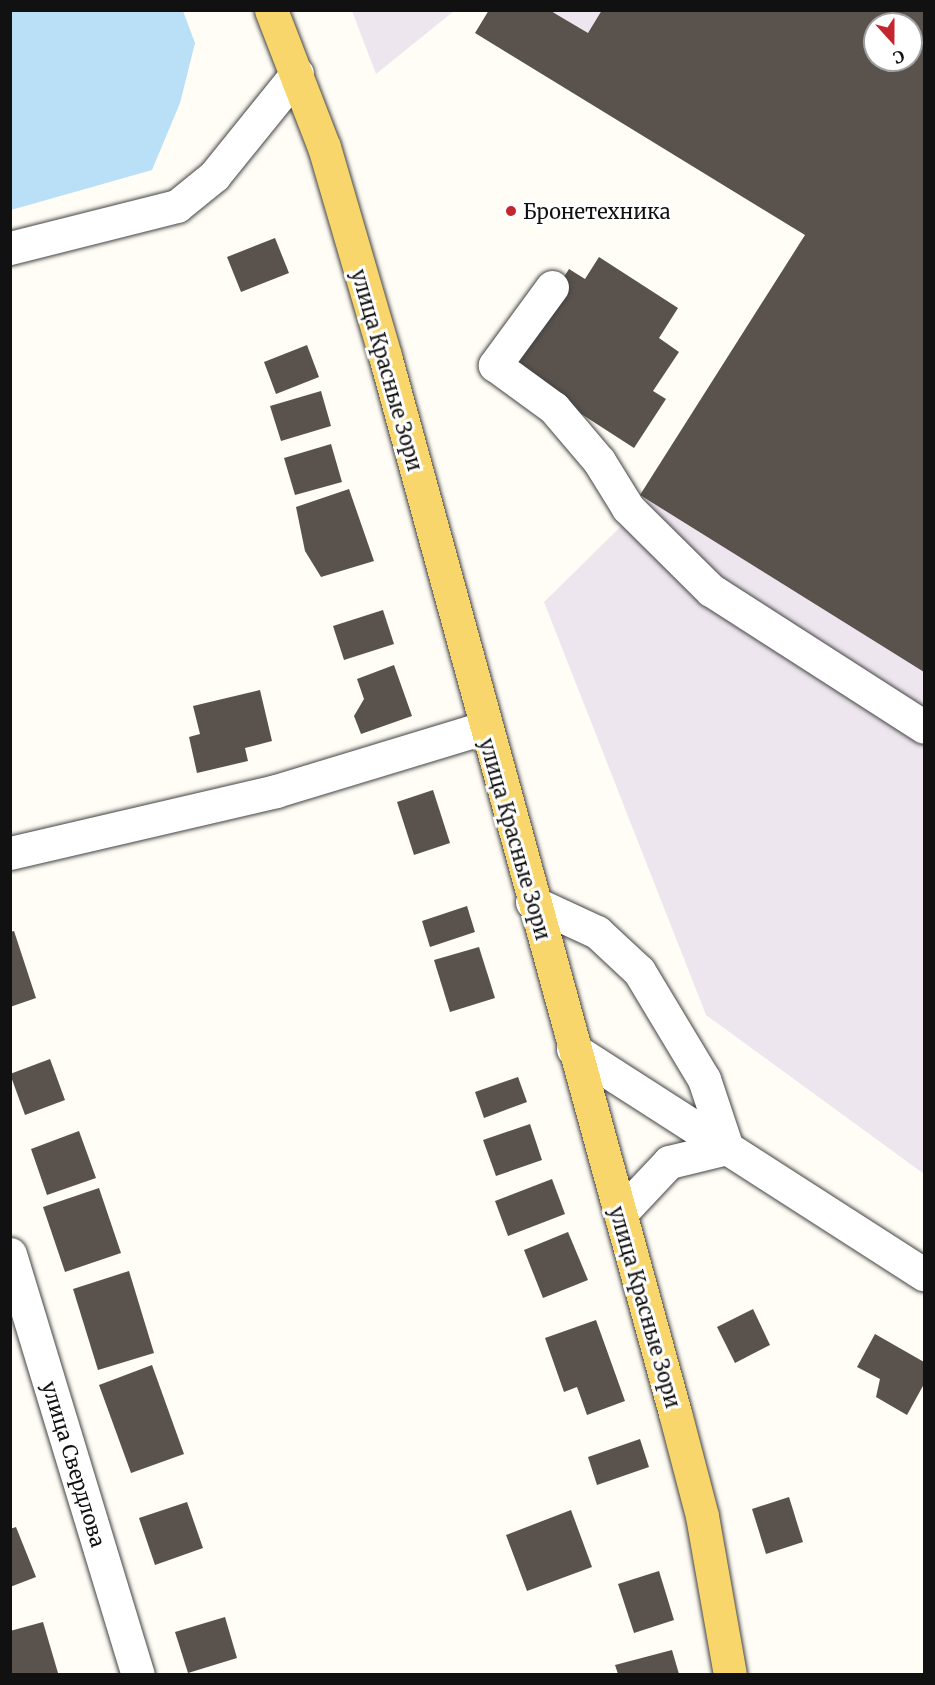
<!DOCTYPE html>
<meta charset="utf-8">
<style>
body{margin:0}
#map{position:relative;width:935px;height:1685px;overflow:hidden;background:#fffdf5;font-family:Merriweather,serif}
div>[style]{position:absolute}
.industrial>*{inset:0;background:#eee6ef}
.water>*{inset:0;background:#b9e0f7}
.building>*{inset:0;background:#5a524d}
.roads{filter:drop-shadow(0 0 2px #444) drop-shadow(0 0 2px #444)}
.minor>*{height:33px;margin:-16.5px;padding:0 16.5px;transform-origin:16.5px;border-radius:16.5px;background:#fff}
.major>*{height:33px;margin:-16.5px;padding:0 16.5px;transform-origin:16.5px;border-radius:16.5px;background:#f9d66b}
.dots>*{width:16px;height:16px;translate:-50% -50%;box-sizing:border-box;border:3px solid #fff;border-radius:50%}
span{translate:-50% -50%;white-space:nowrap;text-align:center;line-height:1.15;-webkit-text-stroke:6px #fff;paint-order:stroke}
.poi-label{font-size:20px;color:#111}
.left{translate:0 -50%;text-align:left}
.street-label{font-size:20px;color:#111}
.frame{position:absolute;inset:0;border:12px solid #111;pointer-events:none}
.north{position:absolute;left:863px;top:12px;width:60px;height:60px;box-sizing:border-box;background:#fff;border:2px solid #a0a0a0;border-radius:50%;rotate:159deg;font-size:16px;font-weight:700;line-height:24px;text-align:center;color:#111}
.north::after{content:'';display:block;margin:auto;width:21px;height:27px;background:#c4262e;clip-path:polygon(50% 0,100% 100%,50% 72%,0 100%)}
</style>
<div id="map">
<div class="industrial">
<i style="clip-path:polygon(352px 11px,352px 10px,454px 11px,376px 74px)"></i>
<i style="clip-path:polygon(evenodd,495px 11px,924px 11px,924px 1174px,706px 1015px,544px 602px,668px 480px,830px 217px,495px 11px,875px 24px,911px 24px,911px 60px,875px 60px,875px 24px)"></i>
</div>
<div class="water">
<i style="clip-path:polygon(11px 10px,183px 11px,195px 43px,180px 103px,152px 170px,11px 210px)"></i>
</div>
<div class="building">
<i style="clip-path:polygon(evenodd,489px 10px,549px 10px,588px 33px,602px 10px,924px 10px,924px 672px,640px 495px,805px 235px,475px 33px,489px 10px,875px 24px,911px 24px,911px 60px,875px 60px,875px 24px)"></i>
<i style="clip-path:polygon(275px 238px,289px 273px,241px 292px,227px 257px)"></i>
<i style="clip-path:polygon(599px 257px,678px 308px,659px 338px,679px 352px,653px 391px,666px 399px,634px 448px,507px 366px,569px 269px,585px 279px)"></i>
<i style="clip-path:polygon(307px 345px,319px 377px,276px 394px,264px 362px)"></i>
<i style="clip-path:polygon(321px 391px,331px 426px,281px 441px,270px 406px)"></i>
<i style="clip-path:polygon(331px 444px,342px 482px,295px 495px,284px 458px)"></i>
<i style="clip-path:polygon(349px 489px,374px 561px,321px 577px,305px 551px,296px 507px)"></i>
<i style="clip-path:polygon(383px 610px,394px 644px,344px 660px,333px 626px)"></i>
<i style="clip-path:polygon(394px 665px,412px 716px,361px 734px,354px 716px,364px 699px,357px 679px)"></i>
<i style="clip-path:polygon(260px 690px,272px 741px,245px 748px,248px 761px,197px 773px,189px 737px,200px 734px,193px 706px)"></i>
<i style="clip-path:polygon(433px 790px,450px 843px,414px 855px,397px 802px)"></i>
<i style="clip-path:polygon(467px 906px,475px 932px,430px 947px,422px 921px)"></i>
<i style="clip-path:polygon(14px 931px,36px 998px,10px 1007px,10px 932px)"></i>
<i style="clip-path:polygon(479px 947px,495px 998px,450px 1012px,434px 960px)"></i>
<i style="clip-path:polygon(50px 1059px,65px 1100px,25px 1115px,10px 1074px)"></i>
<i style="clip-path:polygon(518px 1077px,527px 1102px,484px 1118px,475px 1092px)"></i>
<i style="clip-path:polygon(530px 1124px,542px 1160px,496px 1176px,483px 1140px)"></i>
<i style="clip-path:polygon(79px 1131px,96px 1178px,47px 1195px,31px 1149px)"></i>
<i style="clip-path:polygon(552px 1179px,565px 1214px,508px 1236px,495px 1201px)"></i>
<i style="clip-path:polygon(99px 1188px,121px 1253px,65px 1272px,43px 1207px)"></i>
<i style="clip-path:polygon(568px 1232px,588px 1280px,543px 1298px,524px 1250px)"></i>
<i style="clip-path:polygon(129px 1271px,154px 1353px,98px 1370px,73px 1289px)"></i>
<i style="clip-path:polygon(753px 1309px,770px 1345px,735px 1363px,717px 1327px)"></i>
<i style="clip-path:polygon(596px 1320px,625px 1401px,587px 1415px,577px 1387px,564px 1392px,545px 1338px)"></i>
<i style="clip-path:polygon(875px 1334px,924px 1362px,924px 1384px,907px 1415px,876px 1397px,880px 1379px,857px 1367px)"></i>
<i style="clip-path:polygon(152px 1365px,184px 1454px,131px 1473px,99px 1385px)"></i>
<i style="clip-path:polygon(640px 1439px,649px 1467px,597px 1485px,588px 1457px)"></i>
<i style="clip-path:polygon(789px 1497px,803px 1542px,766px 1554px,752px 1509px)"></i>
<i style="clip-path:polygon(187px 1502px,203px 1548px,155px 1565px,139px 1518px)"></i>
<i style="clip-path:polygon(571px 1510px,592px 1567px,527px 1591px,506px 1535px)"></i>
<i style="clip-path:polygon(16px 1527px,36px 1577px,10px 1587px,10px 1529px)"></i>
<i style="clip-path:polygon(659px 1571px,674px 1620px,634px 1633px,618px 1584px)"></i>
<i style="clip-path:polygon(225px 1617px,237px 1658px,188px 1673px,175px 1632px)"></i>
<i style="clip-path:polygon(43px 1622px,58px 1673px,10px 1674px,10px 1631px)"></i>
<i style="clip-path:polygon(672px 1650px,679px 1674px,618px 1674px,615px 1665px)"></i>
</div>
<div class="roads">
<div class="minor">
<i style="left:10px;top:248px;width:172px;rotate:-14.1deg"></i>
<i style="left:177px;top:206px;width:48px;rotate:-39deg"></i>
<i style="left:214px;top:176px;width:132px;rotate:-51.1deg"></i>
<i style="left:552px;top:287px;width:97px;rotate:126.2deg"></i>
<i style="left:495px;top:365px;width:73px;rotate:36.1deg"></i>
<i style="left:554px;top:408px;width:70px;rotate:49.7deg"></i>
<i style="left:599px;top:461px;width:55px;rotate:58.3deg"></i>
<i style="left:628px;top:508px;width:117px;rotate:44.7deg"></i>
<i style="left:711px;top:590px;width:253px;rotate:32.7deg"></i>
<i style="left:10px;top:853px;width:273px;rotate:-13.1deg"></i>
<i style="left:276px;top:791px;width:217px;rotate:-16.9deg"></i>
<i style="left:532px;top:902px;width:72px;rotate:24.8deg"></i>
<i style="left:597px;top:932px;width:57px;rotate:42.9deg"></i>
<i style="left:639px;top:971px;width:126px;rotate:59deg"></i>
<i style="left:704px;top:1079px;width:73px;rotate:71.6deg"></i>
<i style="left:727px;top:1148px;width:60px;rotate:166.4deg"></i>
<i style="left:669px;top:1162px;width:71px;rotate:133.3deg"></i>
<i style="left:573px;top:1049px;width:417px;rotate:32.7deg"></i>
<i style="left:10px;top:1254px;width:439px;rotate:73.1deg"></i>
</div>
<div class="major">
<i style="left:271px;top:10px;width:147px;rotate:68.9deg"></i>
<i style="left:324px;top:147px;width:218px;rotate:73.7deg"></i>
<i style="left:385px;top:356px;width:1096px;rotate:74.66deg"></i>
<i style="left:675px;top:1413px;width:106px;rotate:75.3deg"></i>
<i style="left:702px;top:1516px;width:160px;rotate:80deg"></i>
</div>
</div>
<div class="dots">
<i style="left:511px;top:211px;background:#c4262e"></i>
</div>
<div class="poi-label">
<span class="left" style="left:523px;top:211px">Бронетехника</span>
</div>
<div class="street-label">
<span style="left:387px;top:370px;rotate:74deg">улица Красные Зори</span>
<span style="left:515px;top:839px;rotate:74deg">улица Красные Зори</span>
<span style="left:645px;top:1307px;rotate:74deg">улица Красные Зори</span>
<span style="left:74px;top:1464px;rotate:73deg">улица Свердлова</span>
</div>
<div class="frame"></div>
<div class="north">С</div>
</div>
